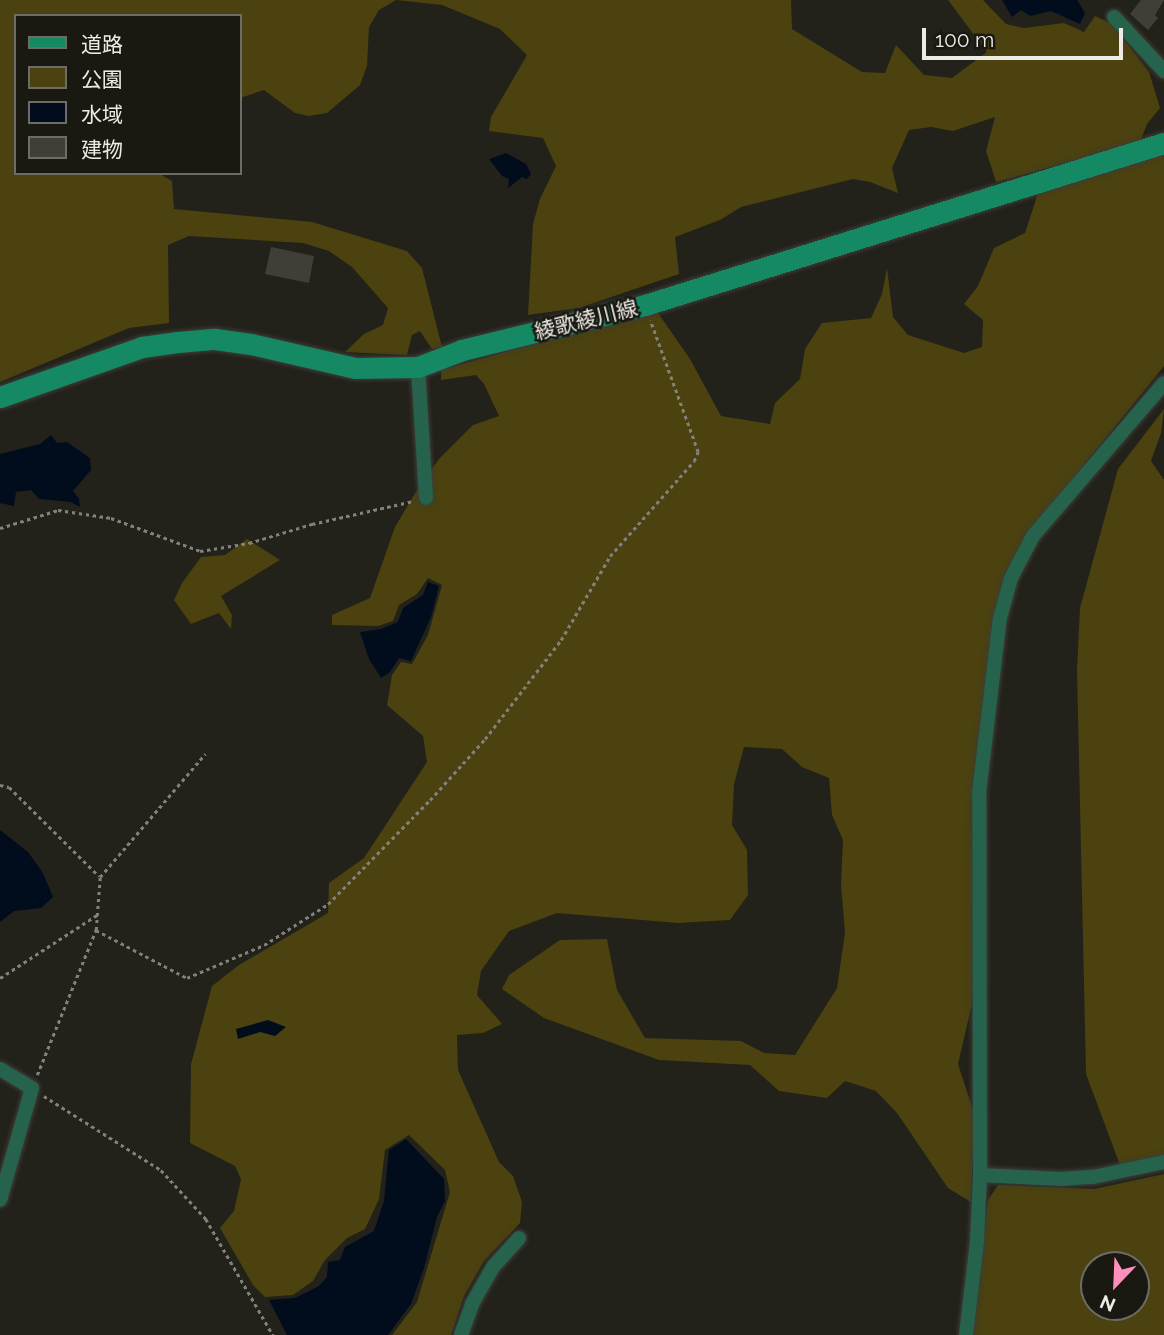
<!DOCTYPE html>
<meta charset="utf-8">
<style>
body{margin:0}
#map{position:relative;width:1164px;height:1335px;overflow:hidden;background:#22211a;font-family:Raleway,"Noto Sans JP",sans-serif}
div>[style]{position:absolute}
.green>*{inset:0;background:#4b420f}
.water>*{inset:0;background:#010d1d}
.building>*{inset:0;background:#403f37}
.path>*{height:2.5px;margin-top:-1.25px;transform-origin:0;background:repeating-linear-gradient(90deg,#82817b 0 3.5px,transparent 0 7px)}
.roads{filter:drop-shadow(0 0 2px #3e3d37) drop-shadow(0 0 2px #3e3d37)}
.street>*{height:14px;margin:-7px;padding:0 7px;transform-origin:7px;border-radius:7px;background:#26634c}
.secondary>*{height:21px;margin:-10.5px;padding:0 10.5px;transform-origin:10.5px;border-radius:10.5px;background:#158864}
span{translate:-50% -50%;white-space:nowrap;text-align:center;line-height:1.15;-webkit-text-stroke:5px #191811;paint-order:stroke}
.street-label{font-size:21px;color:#ecebe6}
.legend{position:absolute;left:14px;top:14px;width:228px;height:161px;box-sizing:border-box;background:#191811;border:2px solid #6d6c66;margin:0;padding:9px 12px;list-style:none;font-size:21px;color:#ecebe6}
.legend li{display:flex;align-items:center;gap:14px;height:35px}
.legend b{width:35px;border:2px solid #6d6c66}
.north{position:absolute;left:1080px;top:1251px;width:70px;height:70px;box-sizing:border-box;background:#191811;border:2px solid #6d6c66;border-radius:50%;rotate:203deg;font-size:19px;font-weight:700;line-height:28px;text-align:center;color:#ecebe6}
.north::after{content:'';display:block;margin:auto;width:24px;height:32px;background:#fe8ebb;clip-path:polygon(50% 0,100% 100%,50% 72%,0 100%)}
.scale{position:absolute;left:922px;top:28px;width:201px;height:32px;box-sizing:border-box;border:4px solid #ecebe6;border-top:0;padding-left:9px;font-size:21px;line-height:24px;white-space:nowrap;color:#ecebe6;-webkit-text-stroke:5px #191811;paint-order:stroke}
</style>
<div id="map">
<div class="green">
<i style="clip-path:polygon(0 0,791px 0,792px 29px,862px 72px,885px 73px,896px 45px,924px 75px,952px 78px,987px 52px,948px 0,983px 0,1006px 24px,1024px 28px,1064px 23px,1084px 32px,1095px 16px,1112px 24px,1149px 72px,1160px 108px,1147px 124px,1140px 142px,996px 182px,986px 151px,995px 117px,953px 131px,931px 127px,909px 130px,892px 168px,898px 193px,870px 182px,853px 179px,741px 207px,720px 220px,675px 237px,679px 274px,579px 308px,528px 315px,533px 224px,540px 199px,556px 166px,543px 138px,489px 131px,491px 117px,527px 55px,500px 29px,442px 5px,396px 0,379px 10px,369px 27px,367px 66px,360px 85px,327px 113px,309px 116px,295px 113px,264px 90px,240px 98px,240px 16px,16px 16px,16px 173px,158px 173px,172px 181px,174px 209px,312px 222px,407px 251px,422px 268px,442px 347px,432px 349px,420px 331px,412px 335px,407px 355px,345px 352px,364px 334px,383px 325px,388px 308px,352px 267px,329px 251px,303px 243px,189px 236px,168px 245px,169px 323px,129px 328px,0 382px)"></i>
<i style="clip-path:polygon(1164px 150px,1164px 366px,1026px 536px,1004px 575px,994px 617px,975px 855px,972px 1004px,958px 1064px,974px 1113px,971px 1202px,948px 1188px,897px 1113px,876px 1091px,845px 1081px,827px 1098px,779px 1091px,750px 1065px,659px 1060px,544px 1018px,502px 989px,509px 975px,560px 940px,607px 939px,617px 990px,645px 1038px,741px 1041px,764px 1053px,795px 1055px,837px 988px,845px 933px,841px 884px,843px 840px,832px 815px,829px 778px,802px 767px,782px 749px,744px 747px,734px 784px,732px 825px,747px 850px,748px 895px,730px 920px,678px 923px,557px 913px,509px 931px,481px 971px,477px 995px,502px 1024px,483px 1033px,457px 1035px,458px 1070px,499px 1162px,513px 1176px,522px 1202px,520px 1223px,484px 1261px,464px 1296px,451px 1335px,392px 1335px,417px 1302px,450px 1192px,445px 1170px,409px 1135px,385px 1150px,379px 1199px,365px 1229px,347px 1238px,325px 1260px,313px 1281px,293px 1295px,265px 1297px,253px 1285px,220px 1228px,234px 1211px,241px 1179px,235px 1166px,190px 1143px,191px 1064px,212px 986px,239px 965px,328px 913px,329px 883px,364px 858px,427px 762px,423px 736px,387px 705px,392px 675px,401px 662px,412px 664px,428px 635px,442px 585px,428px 578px,417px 594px,399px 605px,393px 621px,378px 626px,332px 625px,332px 615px,370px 598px,395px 527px,414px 495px,439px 459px,473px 425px,499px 416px,484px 384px,476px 375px,441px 380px,441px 370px,656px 310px,690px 359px,721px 416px,770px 424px,775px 403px,800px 379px,805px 349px,822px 323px,871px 318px,882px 294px,887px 268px,893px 317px,908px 335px,964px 353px,982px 347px,983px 320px,964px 304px,978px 286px,994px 248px,1025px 233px,1039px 190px)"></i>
<i style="clip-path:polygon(1164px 409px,1161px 433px,1151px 461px,1164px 480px,1164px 1155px,1120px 1165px,1086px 1074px,1077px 670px,1080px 608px,1118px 469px)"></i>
<i style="clip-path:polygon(247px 539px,280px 560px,221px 596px,232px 615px,231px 629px,219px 613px,191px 624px,174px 600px,182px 583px,201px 557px,225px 555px)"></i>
<i style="clip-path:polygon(evenodd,1164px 1174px,1164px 1335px,969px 1335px,988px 1200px,998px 1185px,1094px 1189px,1164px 1174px,1094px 1265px,1136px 1265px,1136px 1307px,1094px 1307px,1094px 1265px)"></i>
</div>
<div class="water">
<i style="clip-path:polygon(1002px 0,1077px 0,1085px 13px,1080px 24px,1051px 11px,1030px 16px,1021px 10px,1012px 17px)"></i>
<i style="clip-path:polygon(506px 153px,526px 164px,531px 174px,527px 179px,522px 177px,508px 188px,509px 179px,502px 176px,489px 159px)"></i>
<i style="clip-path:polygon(51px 435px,57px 443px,67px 442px,90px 458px,91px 470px,73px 491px,79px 499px,80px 507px,71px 502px,39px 499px,31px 490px,16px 492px,14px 506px,0 503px,0 454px,40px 444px)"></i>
<i style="clip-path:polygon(428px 582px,439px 586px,431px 617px,411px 661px,399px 658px,390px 672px,381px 678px,369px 659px,360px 632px,381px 629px,398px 622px,403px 608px,423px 595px)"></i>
<i style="clip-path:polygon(0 830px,28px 852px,43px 873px,53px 897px,41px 908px,14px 911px,0 922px)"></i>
<i style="clip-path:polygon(268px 1020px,286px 1027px,275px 1036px,260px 1032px,238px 1039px,236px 1029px)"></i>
<i style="clip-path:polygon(406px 1139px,444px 1179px,445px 1201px,437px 1217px,424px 1268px,411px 1304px,388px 1335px,287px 1335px,269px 1300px,295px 1298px,319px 1286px,327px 1277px,328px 1262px,340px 1260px,345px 1247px,374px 1231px,384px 1201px,389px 1150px)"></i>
</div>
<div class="building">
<i style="clip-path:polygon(1141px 0,1164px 0,1155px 15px,1158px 18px,1148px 30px,1130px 14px)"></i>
<i style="clip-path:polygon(271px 247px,314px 256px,309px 283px,265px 274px)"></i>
</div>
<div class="path">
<i style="left:0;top:528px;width:61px;rotate:-17.2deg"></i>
<i style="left:58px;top:510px;width:54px;rotate:8.6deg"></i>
<i style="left:111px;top:518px;width:95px;rotate:20.3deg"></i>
<i style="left:200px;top:551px;width:50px;rotate:-9.3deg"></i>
<i style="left:249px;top:543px;width:66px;rotate:-16.8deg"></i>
<i style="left:312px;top:524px;width:104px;rotate:-12.8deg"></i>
<i style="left:0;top:785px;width:9px;rotate:13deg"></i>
<i style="left:9px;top:787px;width:127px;rotate:44.7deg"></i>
<i style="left:96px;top:930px;width:103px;rotate:27.8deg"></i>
<i style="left:187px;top:978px;width:84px;rotate:-23.2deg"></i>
<i style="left:264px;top:945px;width:76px;rotate:-32.6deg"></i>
<i style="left:328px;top:904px;width:146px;rotate:-45.6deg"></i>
<i style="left:430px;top:800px;width:82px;rotate:-48deg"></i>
<i style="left:485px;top:739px;width:125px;rotate:-52.5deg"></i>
<i style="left:561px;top:640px;width:97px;rotate:-59.7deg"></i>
<i style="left:610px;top:556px;width:127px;rotate:-48.5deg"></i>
<i style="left:694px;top:461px;width:10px;rotate:-66deg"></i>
<i style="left:698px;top:452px;width:140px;rotate:-110deg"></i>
<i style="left:0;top:978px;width:116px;rotate:-33deg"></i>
<i style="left:37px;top:1075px;width:157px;rotate:-67.9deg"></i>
<i style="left:96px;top:930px;width:53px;rotate:-85.7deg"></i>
<i style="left:100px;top:877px;width:162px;rotate:-49.5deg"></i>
<i style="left:44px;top:1096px;width:138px;rotate:32.3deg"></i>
<i style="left:161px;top:1170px;width:67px;rotate:47.4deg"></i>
<i style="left:206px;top:1219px;width:134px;rotate:60deg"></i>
</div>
<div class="roads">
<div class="street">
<i style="left:1114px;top:17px;width:74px;rotate:47.2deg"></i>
<i style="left:418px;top:367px;width:131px;rotate:86.5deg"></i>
<i style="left:0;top:1069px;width:37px;rotate:31deg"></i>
<i style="left:32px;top:1088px;width:116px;rotate:105.9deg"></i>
<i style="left:980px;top:1175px;width:81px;rotate:2.8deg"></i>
<i style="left:1061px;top:1179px;width:32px;rotate:-4deg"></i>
<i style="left:1093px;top:1177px;width:73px;rotate:-11.9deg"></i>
<i style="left:461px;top:1335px;width:33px;rotate:-70deg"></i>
<i style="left:472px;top:1304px;width:43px;rotate:-60.4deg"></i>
<i style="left:493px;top:1267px;width:39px;rotate:-48deg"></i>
<i style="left:966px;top:1335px;width:95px;rotate:-83.3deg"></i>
<i style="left:977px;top:1241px;width:66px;rotate:-87.4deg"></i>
<i style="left:980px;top:1175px;width:382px;rotate:-90.1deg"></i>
<i style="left:979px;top:793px;width:176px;rotate:-83.2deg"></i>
<i style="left:1000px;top:618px;width:41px;rotate:-74.6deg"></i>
<i style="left:1011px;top:578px;width:47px;rotate:-62.4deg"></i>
<i style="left:1033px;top:536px;width:201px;rotate:-49.4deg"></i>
</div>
<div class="secondary">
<i style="left:0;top:397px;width:151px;rotate:-19.4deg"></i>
<i style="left:142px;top:347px;width:36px;rotate:-8deg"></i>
<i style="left:178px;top:342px;width:37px;rotate:-5deg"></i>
<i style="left:215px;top:339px;width:36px;rotate:8deg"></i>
<i style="left:251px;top:344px;width:107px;rotate:13deg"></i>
<i style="left:355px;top:368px;width:63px;rotate:-0.9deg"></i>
<i style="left:418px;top:367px;width:47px;rotate:-21.1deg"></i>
<i style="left:462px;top:350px;width:188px;rotate:-13.8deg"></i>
<i style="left:645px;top:305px;width:544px;rotate:-17.34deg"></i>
</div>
</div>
<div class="street-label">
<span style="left:586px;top:320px;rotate:-14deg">綾歌綾川線</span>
</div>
<ul class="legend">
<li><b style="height:9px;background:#158864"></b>道路</li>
<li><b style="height:19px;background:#4b420f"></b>公園</li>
<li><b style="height:19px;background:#010d1d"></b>水域</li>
<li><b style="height:19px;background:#403f37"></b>建物</li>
</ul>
<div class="north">N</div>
<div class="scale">100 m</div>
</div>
